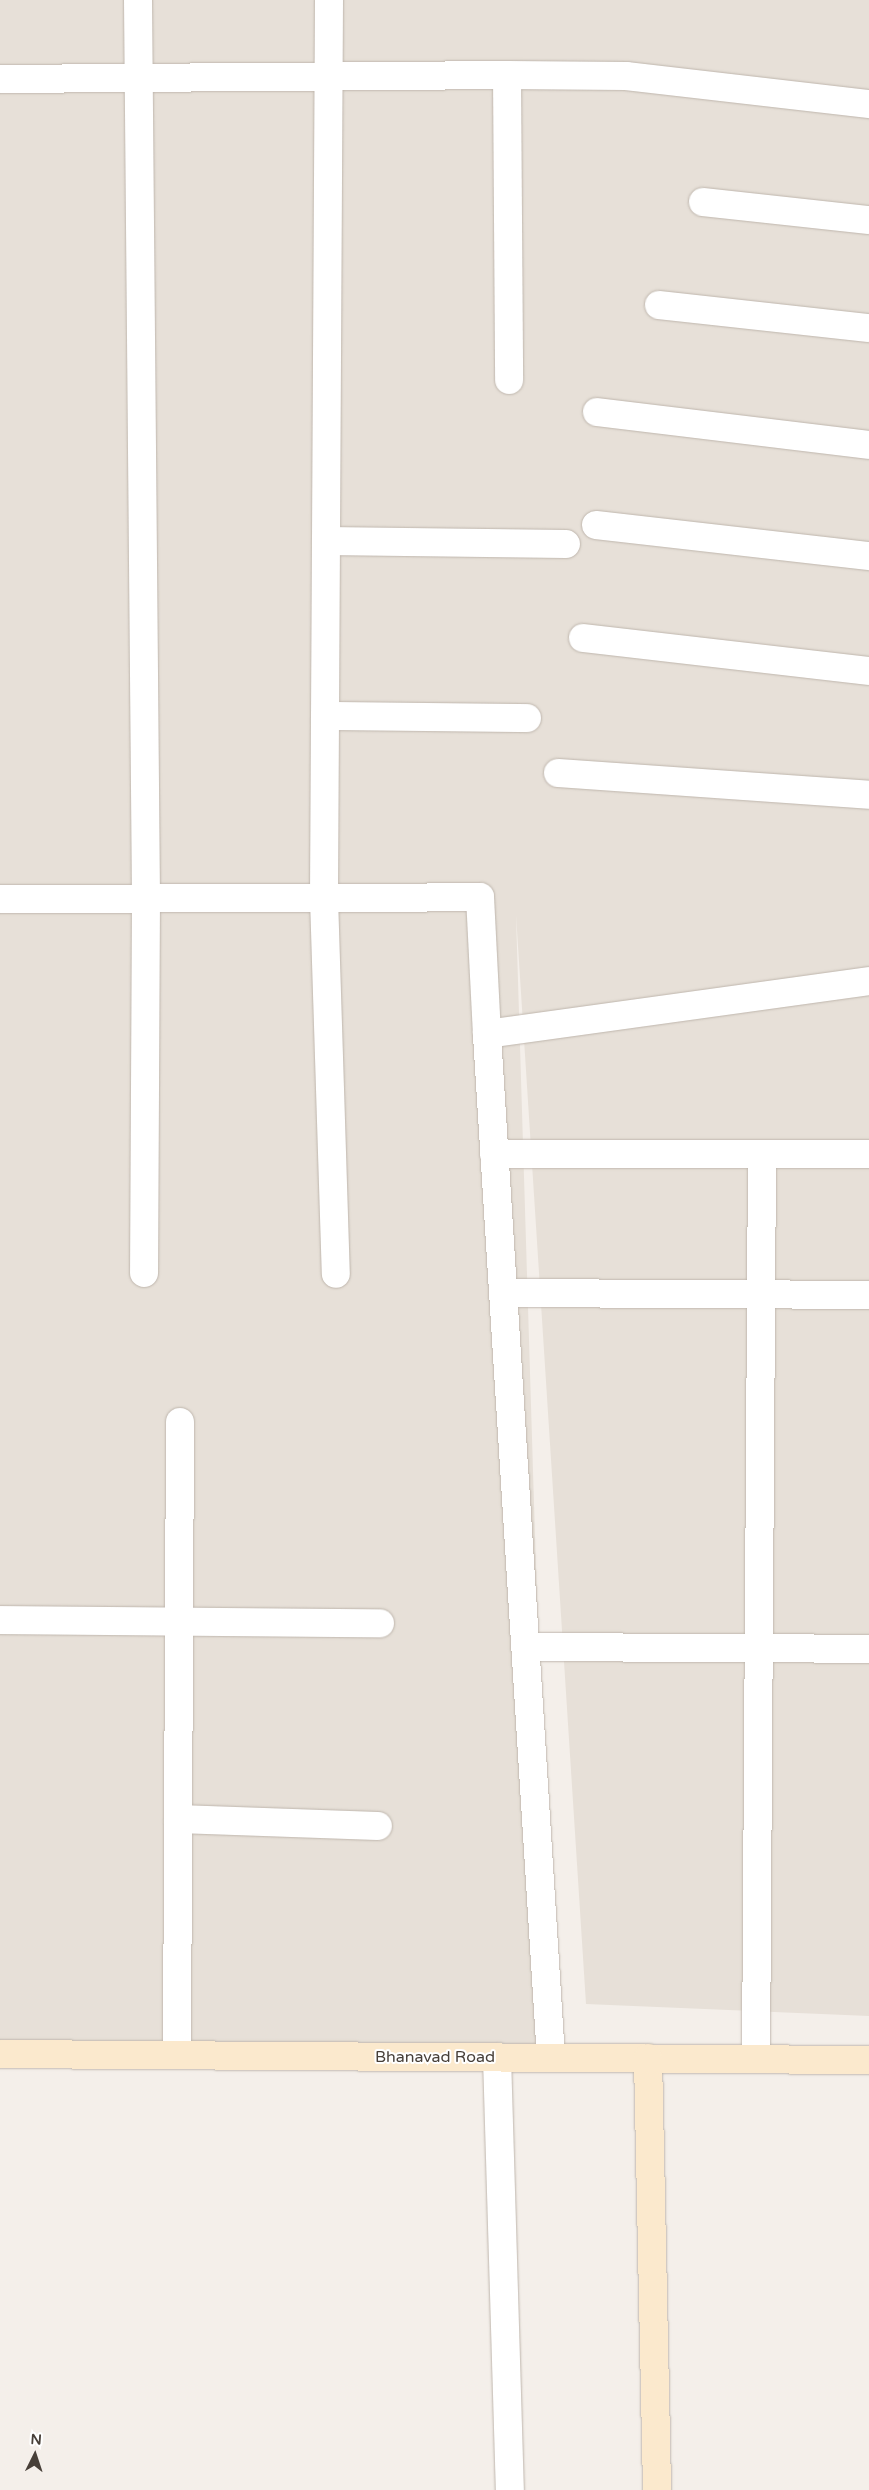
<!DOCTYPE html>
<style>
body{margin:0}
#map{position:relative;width:869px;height:2490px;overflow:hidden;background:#f4efea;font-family:"Varela Round",sans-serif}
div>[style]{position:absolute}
.residential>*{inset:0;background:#e7e0d8}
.roads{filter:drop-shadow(0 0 1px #bfb6ad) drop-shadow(0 0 1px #bfb6ad)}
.minor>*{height:28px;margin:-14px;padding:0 14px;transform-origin:14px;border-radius:14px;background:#fff}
.tertiary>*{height:28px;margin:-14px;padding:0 14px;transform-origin:14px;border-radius:14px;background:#fff}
.secondary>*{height:28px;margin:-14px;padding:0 14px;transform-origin:14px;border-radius:14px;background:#fbe9cd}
span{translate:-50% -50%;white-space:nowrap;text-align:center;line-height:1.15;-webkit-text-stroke:4px #fff;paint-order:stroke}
.street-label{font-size:16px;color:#473f38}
.north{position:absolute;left:10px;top:2430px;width:50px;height:50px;-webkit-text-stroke:4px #fff;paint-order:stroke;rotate:4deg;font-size:14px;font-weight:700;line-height:20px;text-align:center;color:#473f38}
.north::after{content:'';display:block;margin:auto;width:18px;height:22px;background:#473f38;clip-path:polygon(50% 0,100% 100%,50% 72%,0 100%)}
</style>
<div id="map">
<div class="residential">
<i style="clip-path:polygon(0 0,869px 0,869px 2016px,586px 2004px,516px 915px,551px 2058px,0 2068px)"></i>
</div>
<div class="roads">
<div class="minor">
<i style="left:138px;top:0;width:898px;rotate:89.49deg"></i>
<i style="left:146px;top:898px;width:375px;rotate:90.3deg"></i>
<i style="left:329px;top:0;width:898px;rotate:90.32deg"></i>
<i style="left:324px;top:898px;width:376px;rotate:88.2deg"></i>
<i style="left:507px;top:75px;width:119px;rotate:0.5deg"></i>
<i style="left:626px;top:76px;width:245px;rotate:6.6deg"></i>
<i style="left:0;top:79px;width:507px;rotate:-0.45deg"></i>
<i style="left:507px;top:75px;width:305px;rotate:89.6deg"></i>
<i style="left:703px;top:202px;width:167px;rotate:6.2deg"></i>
<i style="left:659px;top:305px;width:211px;rotate:6.3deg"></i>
<i style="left:597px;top:412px;width:274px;rotate:6.9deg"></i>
<i style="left:596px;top:525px;width:275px;rotate:6.5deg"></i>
<i style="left:326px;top:541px;width:240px;rotate:0.7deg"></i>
<i style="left:583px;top:638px;width:288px;rotate:6.6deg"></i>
<i style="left:325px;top:716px;width:202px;rotate:0.6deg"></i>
<i style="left:558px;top:773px;width:312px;rotate:4deg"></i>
<i style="left:0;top:899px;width:480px;rotate:-0.2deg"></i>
<i style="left:480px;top:897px;width:137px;rotate:87.1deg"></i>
<i style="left:494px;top:1154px;width:375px"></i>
<i style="left:503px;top:1293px;width:366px;rotate:0.3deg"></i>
<i style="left:0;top:1620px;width:380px;rotate:0.5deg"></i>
<i style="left:526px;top:1647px;width:343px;rotate:0.3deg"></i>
<i style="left:178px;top:1819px;width:200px;rotate:2deg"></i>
<i style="left:177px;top:2055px;width:633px;rotate:-89.73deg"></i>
<i style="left:497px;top:2057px;width:433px;rotate:88.3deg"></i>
<i style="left:756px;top:2059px;width:905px;rotate:-89.62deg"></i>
</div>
<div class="tertiary">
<i style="left:551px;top:2058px;width:1026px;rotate:-93.58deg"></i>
<i style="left:487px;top:1034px;width:386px;rotate:-7.9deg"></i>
</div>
<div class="secondary">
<i style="left:0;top:2054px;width:869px;rotate:0.4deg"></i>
<i style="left:648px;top:2058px;width:432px;rotate:88.8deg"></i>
</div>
</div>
<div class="street-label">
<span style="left:435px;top:2057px">Bhanavad Road</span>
</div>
<div class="north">N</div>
</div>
